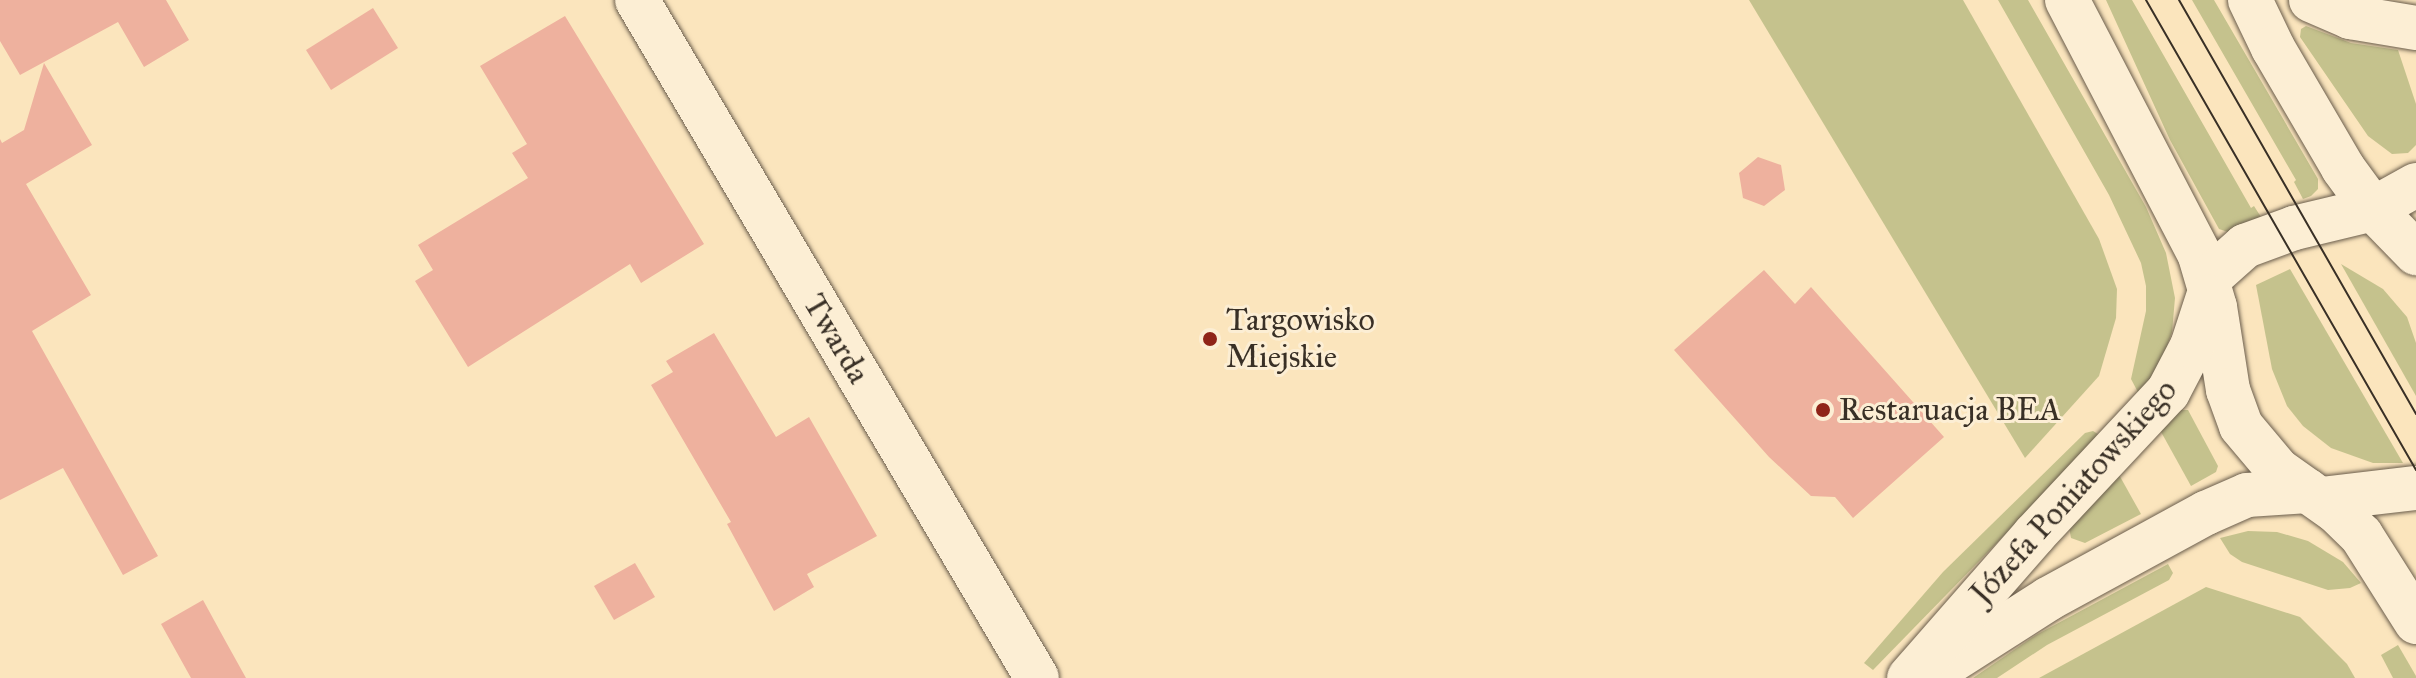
<!DOCTYPE html>
<meta charset="utf-8">
<style>
body{margin:0}
#map{position:relative;width:2416px;height:678px;overflow:hidden;background:#fbe5bd;font-family:"IM FELL Great Primer",serif}
div>[style]{position:absolute}
.green>*{inset:0;background:#c5c28d}
.building>*{inset:0;background:#eeb19e}
.roads{filter:drop-shadow(0 0 2px #6a5d4c) drop-shadow(0 0 2px #6a5d4c)}
.street>*{height:44px;margin:-22px;padding:0 22px;transform-origin:22px;border-radius:22px;background:#fceed4}
.secondary>*{height:44px;margin:-22px;padding:0 22px;transform-origin:22px;border-radius:22px;background:#fceed4}
.tram>*{height:2px;margin:-1px;padding:0 1px;transform-origin:1px;border-radius:1px;background:#393026}
.dots>*{width:22px;height:22px;translate:-50% -50%;box-sizing:border-box;border:4px solid #fceed4;border-radius:50%}
span{translate:-50% -50%;white-space:nowrap;text-align:center;line-height:1.15;-webkit-text-stroke:6px #fceed4;paint-order:stroke}
.poi-label{font-size:32px;color:#393026}
.left{translate:0 -50%;text-align:left}
.street-label{font-size:32px;color:#393026}
</style>
<div id="map">
<div class="green">
<i style="clip-path:polygon(1749px 0,1963px 0,2099px 239px,2117px 289px,2116px 318px,2099px 376px,2025px 458px)"></i>
<i style="clip-path:polygon(1998px 0,2028px 0,2146px 207px,2166px 253px,2175px 298px,2172px 332px,2162px 361px,2140px 396px,2131px 379px,2146px 311px,2146px 286px,2141px 263px,2109px 195px)"></i>
<i style="clip-path:polygon(2106px 0,2132px 0,2251px 208px,2254px 206px,2261px 217px,2228px 232px,2219px 229px,2170px 140px)"></i>
<i style="clip-path:polygon(2192px 0,2214px 0,2318px 179px,2318px 189px,2311px 196px,2303px 199px,2294px 182px,2296px 180px)"></i>
<i style="clip-path:polygon(2306px 26px,2351px 43px,2398px 50px,2416px 104px,2416px 145px,2408px 153px,2392px 154px,2368px 136px,2300px 37px,2301px 29px)"></i>
<i style="clip-path:polygon(2341px 264px,2383px 289px,2407px 317px,2416px 343px,2416px 396px)"></i>
<i style="clip-path:polygon(2290px 269px,2403px 463px,2373px 463px,2331px 448px,2303px 426px,2287px 406px,2272px 369px,2256px 285px)"></i>
<i style="clip-path:polygon(2180px 410px,2188px 410px,2218px 466px,2216px 472px,2191px 486px,2160px 430px)"></i>
<i style="clip-path:polygon(2093px 431px,2101px 436px,1873px 670px,1864px 663px,1943px 572px,2085px 433px)"></i>
<i style="clip-path:polygon(2118px 473px,2141px 514px,2085px 543px,2071px 538px,2069px 527px)"></i>
<i style="clip-path:polygon(2248px 531px,2277px 532px,2308px 541px,2343px 562px,2361px 583px,2350px 588px,2328px 590px,2242px 562px,2230px 554px,2220px 538px)"></i>
<i style="clip-path:polygon(2168px 564px,2173px 573px,2169px 580px,2047px 645px,1997px 678px,1973px 678px,2036px 635px)"></i>
<i style="clip-path:polygon(2206px 587px,2300px 617px,2347px 664px,2355px 678px,2039px 678px)"></i>
<i style="clip-path:polygon(2398px 645px,2416px 676px,2416px 678px,2393px 678px,2381px 655px)"></i>
</div>
<div class="building">
<i style="clip-path:polygon(0 0,166px 0,189px 40px,144px 67px,118px 22px,20px 75px,0 41px)"></i>
<i style="clip-path:polygon(373px 8px,398px 48px,331px 90px,306px 50px)"></i>
<i style="clip-path:polygon(565px 16px,704px 244px,641px 283px,630px 264px,468px 367px,415px 281px,433px 270px,418px 245px,528px 178px,512px 153px,527px 144px,480px 66px)"></i>
<i style="clip-path:polygon(44px 63px,92px 145px,26px 184px,91px 295px,32px 331px,158px 556px,123px 575px,63px 468px,0 500px,0 139px,2px 143px,24px 130px)"></i>
<i style="clip-path:polygon(1758px 157px,1781px 165px,1785px 190px,1764px 206px,1743px 198px,1739px 173px)"></i>
<i style="clip-path:polygon(1764px 270px,1795px 304px,1811px 287px,1944px 437px,1853px 518px,1835px 497px,1811px 496px,1769px 457px,1674px 350px)"></i>
<i style="clip-path:polygon(714px 333px,776px 437px,809px 417px,877px 536px,807px 574px,814px 587px,774px 611px,727px 524px,731px 522px,651px 385px,673px 372px,666px 361px)"></i>
<i style="clip-path:polygon(635px 563px,655px 597px,614px 620px,594px 586px)"></i>
<i style="clip-path:polygon(203px 600px,226px 642px,246px 678px,191px 678px,161px 624px)"></i>
</div>
<div class="roads">
<div class="street">
<i style="left:637px;top:0;width:787px;rotate:59.46deg"></i>
</div>
<div class="secondary">
<i style="left:2067px;top:0;width:288px;rotate:62.5deg"></i>
<i style="left:2200px;top:256px;width:53px;rotate:73.6deg"></i>
<i style="left:2215px;top:307px;width:84px;rotate:81.1deg"></i>
<i style="left:2228px;top:390px;width:38px;rotate:70deg"></i>
<i style="left:2241px;top:426px;width:57px;rotate:49.9deg"></i>
<i style="left:2278px;top:470px;width:71px;rotate:35.3deg"></i>
<i style="left:2336px;top:511px;width:35px;rotate:44deg"></i>
<i style="left:2361px;top:535px;width:103px;rotate:57.7deg"></i>
<i style="left:2250px;top:0;width:53px;rotate:64.4deg"></i>
<i style="left:2273px;top:48px;width:139px;rotate:59.7deg"></i>
<i style="left:2343px;top:168px;width:51px;rotate:53.8deg"></i>
<i style="left:2373px;top:209px;width:62px;rotate:45.7deg"></i>
<i style="left:2311px;top:0;width:43px;rotate:23.6deg"></i>
<i style="left:2350px;top:17px;width:67px;rotate:9.5deg"></i>
<i style="left:2208px;top:279px;width:50px;rotate:-41.7deg"></i>
<i style="left:2245px;top:246px;width:52px;rotate:-20.2deg"></i>
<i style="left:2294px;top:228px;width:81px;rotate:-13.5deg"></i>
<i style="left:2373px;top:209px;width:49px;rotate:-29.2deg"></i>
<i style="left:2321px;top:499px;width:96px;rotate:-6.6deg"></i>
<i style="left:1934px;top:672px;width:135px;rotate:-32.6deg"></i>
<i style="left:2048px;top:599px;width:180px;rotate:-28.6deg"></i>
<i style="left:2206px;top:513px;width:45px;rotate:-23.7deg"></i>
<i style="left:2247px;top:495px;width:61px;rotate:-3.8deg"></i>
<i style="left:1909px;top:678px;width:190px;rotate:-48.8deg"></i>
<i style="left:2034px;top:535px;width:196px;rotate:-46.9deg"></i>
<i style="left:2168px;top:392px;width:52px;rotate:-62.4deg"></i>
<i style="left:2192px;top:346px;width:52px;rotate:-71.9deg"></i>
</div>
</div>
<div class="tram">
<i style="left:2146px;top:0;width:542px;rotate:60.12deg"></i>
<i style="left:2179px;top:0;width:477px;rotate:60.2deg"></i>
</div>
<div class="dots">
<i style="left:1210px;top:339px;background:#8f2418"></i>
<i style="left:1823px;top:410px;background:#8f2418"></i>
</div>
<div class="poi-label">
<span class="left" style="left:1226px;top:339px">Targowisko<br>Miejskie</span>
<span class="left" style="left:1839px;top:410px">Restaruacja BEA</span>
</div>
<div class="street-label">
<span style="left:836px;top:339px;rotate:59deg">Twarda</span>
<span style="left:2074px;top:492px;rotate:-48deg">Józefa Poniatowskiego</span>
</div>
</div>
